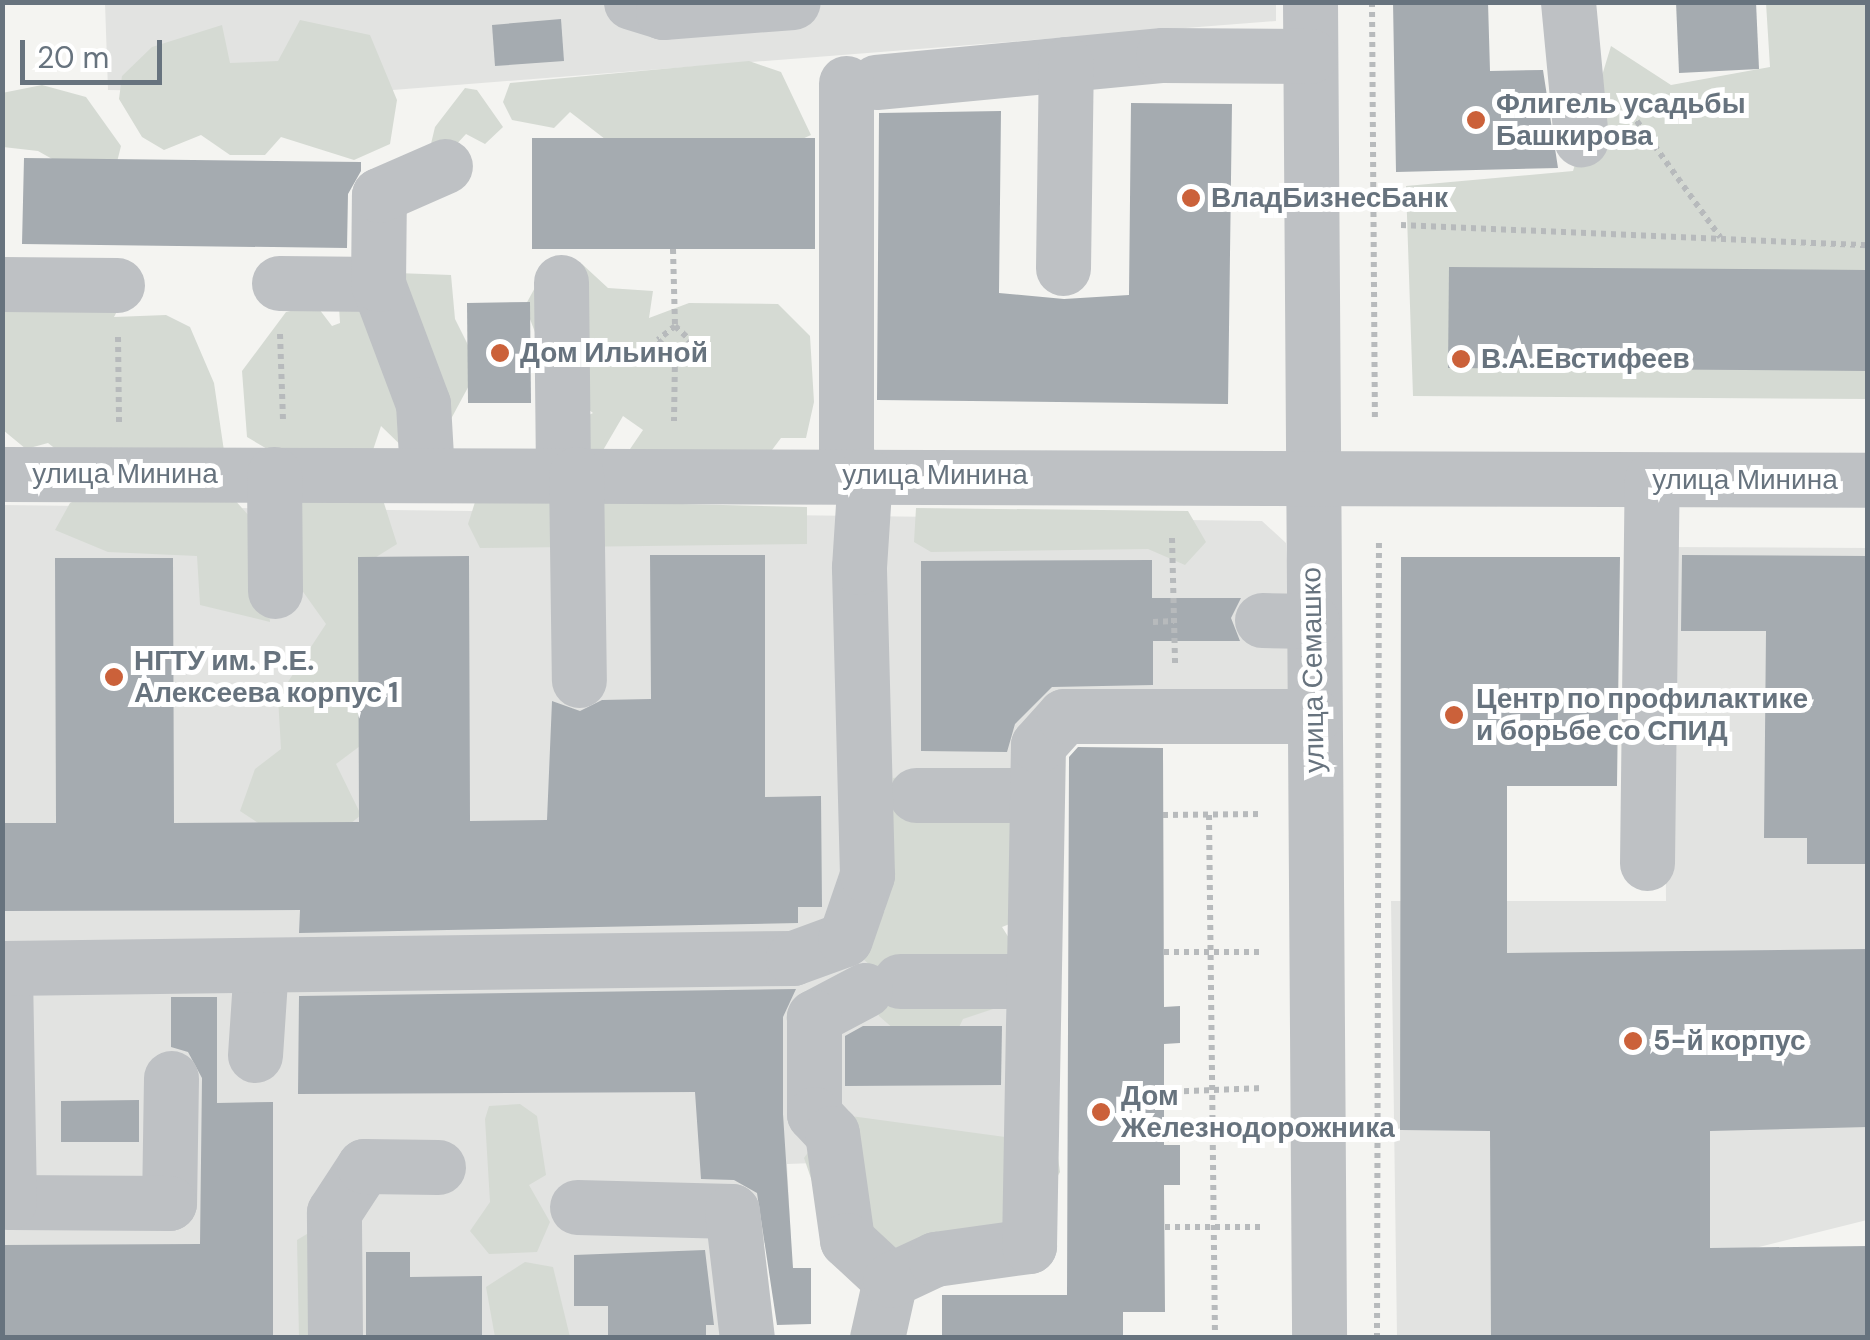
<!DOCTYPE html>
<meta charset="utf-8">
<style>
body{margin:0}
#map{position:relative;width:1870px;height:1340px;overflow:hidden;background:#f4f4f1;font-family:"DM Sans",sans-serif}
div>[style]{position:absolute}
.built>*{inset:0;background:#e2e3e1}
.green>*{inset:0;background:#d5dad3}
.building>*{inset:0;background:#a5abb0}
.path>*{height:6px;margin-top:-3px;transform-origin:0;background:repeating-linear-gradient(90deg,#b7babc 0 5px,transparent 0 10px)}
.minor>*{height:55px;margin:-27.5px;padding:0 27.5px;transform-origin:27.5px;border-radius:27.5px;background:#bec1c4}
.dots>*{width:28px;height:28px;translate:-50% -50%;box-sizing:border-box;border:5px solid #fff;border-radius:50%}
span{translate:-50% -50%;white-space:nowrap;text-align:center;line-height:1.15;-webkit-text-stroke:10px #fff;paint-order:stroke}
.poi-label{font-size:28px;color:#67737e;font-weight:700}
.left{translate:0 -50%;text-align:left}
.street-label{font-size:28px;color:#67737e}
.frame{position:absolute;inset:0;border:5px solid #67737e;pointer-events:none}
.scale{position:absolute;left:20px;top:40px;width:142px;height:45px;box-sizing:border-box;border:5px solid #67737e;border-top:0;padding-left:12px;font-size:30px;line-height:35px;white-space:nowrap;color:#67737e;-webkit-text-stroke:8px #fff;paint-order:stroke}
</style>
<div id="map">
<div class="built">
<i style="clip-path:polygon(1276px 2px,1276px 21px,342px 94px,108px 90px,105px 3px)"></i>
<i style="clip-path:polygon(3px 505px,1262px 521px,1286px 543px,1297px 736px,1056px 737px,1055px 804px,905px 805px,1006px 1000px,1008px 1156px,787px 1164px,791px 1240px,751px 1244px,761px 1337px,3px 1338px)"></i>
<i style="clip-path:polygon(1664px 547px,1867px 548px,1867px 1220px,1735px 1253px,1718px 1337px,1397px 1337px,1391px 901px,1666px 901px)"></i>
</div>
<div class="green">
<i style="clip-path:polygon(1766px 3px,1867px 3px,1867px 399px,1413px 396px,1406px 186px,1573px 171px,1611px 46px,1671px 85px,1770px 67px)"></i>
<i style="clip-path:polygon(300px 20px,370px 35px,397px 100px,390px 144px,354px 160px,281px 137px,265px 155px,230px 155px,201px 135px,164px 150px,142px 137px,119px 99px,122px 76px,152px 47px,222px 25px,230px 63px,278px 61px)"></i>
<i style="clip-path:polygon(749px 61px,781px 72px,811px 135px,749px 163px,614px 146px,570px 112px,554px 128px,512px 120px,503px 102px,510px 83px)"></i>
<i style="clip-path:polygon(42px 85px,86px 97px,121px 146px,115px 170px,93px 182px,38px 151px,3px 147px,2px 93px)"></i>
<i style="clip-path:polygon(465px 88px,477px 90px,503px 127px,485px 144px,466px 134px,453px 148px,430px 148px,435px 127px)"></i>
<i style="clip-path:polygon(582px 264px,608px 288px,653px 291px,649px 318px,689px 303px,778px 304px,810px 336px,814px 402px,806px 438px,781px 438px,757px 470px,628px 452px,643px 430px,623px 416px,602px 452px,565px 454px,564px 427px,593px 413px,554px 382px,525px 306px,538px 282px)"></i>
<i style="clip-path:polygon(370px 272px,451px 275px,455px 319px,479px 367px,431px 456px,414px 458px,381px 426px,368px 465px,286px 460px,247px 437px,242px 371px,286px 312px,316px 305px,332px 326px,340px 323px,338px 291px)"></i>
<i style="clip-path:polygon(128px 290px,114px 317px,166px 315px,190px 327px,214px 383px,224px 451px,90px 476px,48px 443px,26px 449px,3px 430px,2px 291px)"></i>
<i style="clip-path:polygon(111px 482px,233px 498px,259px 527px,270px 622px,200px 605px,197px 556px,108px 552px,55px 530px,70px 503px)"></i>
<i style="clip-path:polygon(298px 488px,383px 500px,397px 544px,365px 564px,376px 734px,336px 764px,361px 815px,323px 846px,289px 843px,240px 811px,255px 769px,281px 749px,278px 697px,326px 624px,289px 572px)"></i>
<i style="clip-path:polygon(476px 499px,807px 507px,807px 544px,480px 548px,468px 524px)"></i>
<i style="clip-path:polygon(916px 508px,1188px 511px,1206px 542px,1185px 565px,1148px 549px,931px 552px,914px 542px)"></i>
<i style="clip-path:polygon(935px 772px,1045px 829px,1045px 910px,1002px 927px,1021px 957px,996px 1008px,963px 1019px,949px 1048px,911px 1044px,879px 1016px,873px 968px,861px 957px,863px 920px,885px 911px,893px 778px)"></i>
<i style="clip-path:polygon(520px 1104px,537px 1116px,546px 1175px,529px 1185px,550px 1222px,537px 1252px,489px 1254px,470px 1231px,490px 1202px,485px 1119px,489px 1106px)"></i>
<i style="clip-path:polygon(836px 1114px,1056px 1144px,1060px 1172px,1027px 1229px,878px 1252px,823px 1213px,804px 1158px)"></i>
<i style="clip-path:polygon(312px 1231px,346px 1337px,299px 1337px,297px 1240px)"></i>
<i style="clip-path:polygon(525px 1262px,553px 1267px,570px 1337px,495px 1337px,486px 1287px)"></i>
</div>
<div class="building">
<i style="clip-path:polygon(1393px 2px,1488px 2px,1490px 71px,1543px 70px,1558px 168px,1396px 172px)"></i>
<i style="clip-path:polygon(1676px 2px,1756px 2px,1759px 69px,1679px 73px)"></i>
<i style="clip-path:polygon(561px 19px,564px 61px,495px 66px,492px 25px)"></i>
<i style="clip-path:polygon(1131px 103px,1232px 104px,1228px 404px,877px 400px,879px 113px,1001px 111px,999px 293px,1064px 299px,1129px 295px)"></i>
<i style="clip-path:polygon(532px 138px,815px 138px,815px 249px,532px 249px)"></i>
<i style="clip-path:polygon(24px 158px,361px 162px,361px 171px,348px 194px,347px 248px,22px 244px)"></i>
<i style="clip-path:polygon(1449px 267px,1868px 270px,1868px 371px,1448px 368px)"></i>
<i style="clip-path:polygon(530px 302px,531px 403px,468px 403px,467px 303px)"></i>
<i style="clip-path:polygon(650px 555px,765px 555px,765px 797px,821px 796px,822px 907px,798px 907px,798px 923px,299px 933px,300px 910px,2px 911px,2px 823px,56px 823px,55px 558px,173px 558px,174px 823px,359px 822px,358px 557px,469px 556px,470px 821px,547px 820px,552px 701px,580px 711px,602px 700px,651px 699px)"></i>
<i style="clip-path:polygon(1682px 555px,1868px 556px,1868px 864px,1807px 864px,1807px 838px,1764px 838px,1766px 631px,1681px 631px)"></i>
<i style="clip-path:polygon(1401px 557px,1620px 557px,1617px 786px,1507px 786px,1507px 953px,1868px 949px,1868px 1127px,1710px 1131px,1710px 1248px,1868px 1246px,1868px 1338px,1491px 1338px,1490px 1131px,1400px 1130px)"></i>
<i style="clip-path:polygon(1152px 560px,1152px 598px,1241px 598px,1231px 618px,1240px 641px,1153px 641px,1153px 685px,1052px 687px,1015px 724px,1007px 752px,921px 751px,921px 561px)"></i>
<i style="clip-path:polygon(1078px 747px,1163px 748px,1164px 1007px,1180px 1006px,1180px 1043px,1164px 1044px,1164px 1145px,1180px 1145px,1180px 1185px,1164px 1185px,1165px 1312px,1123px 1312px,1123px 1338px,942px 1338px,942px 1295px,1067px 1295px,1069px 757px)"></i>
<i style="clip-path:polygon(796px 989px,783px 1017px,783px 1114px,793px 1268px,811px 1268px,811px 1324px,777px 1325px,757px 1193px,734px 1180px,701px 1179px,695px 1092px,298px 1094px,299px 996px)"></i>
<i style="clip-path:polygon(171px 997px,217px 997px,217px 1103px,273px 1102px,273px 1338px,2px 1338px,2px 1245px,200px 1244px,202px 1078px,188px 1052px,171px 1047px)"></i>
<i style="clip-path:polygon(863px 1026px,1002px 1026px,1001px 1085px,845px 1086px,845px 1036px)"></i>
<i style="clip-path:polygon(139px 1100px,139px 1142px,61px 1142px,61px 1101px)"></i>
<i style="clip-path:polygon(705px 1250px,714px 1325px,706px 1325px,706px 1338px,608px 1338px,608px 1306px,574px 1306px,574px 1255px)"></i>
<i style="clip-path:polygon(366px 1252px,410px 1252px,410px 1277px,482px 1276px,482px 1338px,366px 1338px)"></i>
</div>
<div class="path">
<i style="left:1372px;top:2px;width:418px;rotate:89.6deg"></i>
<i style="left:1631px;top:113px;width:153px;rotate:54.3deg"></i>
<i style="left:1401px;top:225px;width:467px;rotate:2.5deg"></i>
<i style="left:673px;top:249px;width:77px;rotate:88.5deg"></i>
<i style="left:675px;top:326px;width:22px;rotate:43deg"></i>
<i style="left:691px;top:341px;width:23px;rotate:135deg"></i>
<i style="left:675px;top:357px;width:64px;rotate:90.9deg"></i>
<i style="left:675px;top:326px;width:22px;rotate:141deg"></i>
<i style="left:658px;top:340px;width:24px;rotate:45deg"></i>
<i style="left:280px;top:334px;width:88px;rotate:88deg"></i>
<i style="left:118px;top:337px;width:85px;rotate:89.3deg"></i>
<i style="left:1172px;top:538px;width:126px;rotate:88.6deg"></i>
<i style="left:1153px;top:622px;width:21px;rotate:-3deg"></i>
<i style="left:1163px;top:815px;width:98px;rotate:-0.6deg"></i>
<i style="left:1209px;top:815px;width:523px;rotate:89.34deg"></i>
<i style="left:1164px;top:952px;width:97px"></i>
<i style="left:1164px;top:1092px;width:99px;rotate:-2.3deg"></i>
<i style="left:1165px;top:1227px;width:98px"></i>
<i style="left:1377px;top:1338px;width:800px;rotate:-89.86deg"></i>
</div>
<div class="minor">
<i style="left:631px;top:2px;width:34px;rotate:17deg"></i>
<i style="left:663px;top:12px;width:130px;rotate:-4.4deg"></i>
<i style="left:1310px;top:2px;width:1336px;rotate:89.61deg"></i>
<i style="left:1568px;top:2px;width:138px;rotate:84.6deg"></i>
<i style="left:876px;top:82px;width:288px;rotate:-5.4deg"></i>
<i style="left:1163px;top:55px;width:147px;rotate:0.4deg"></i>
<i style="left:846px;top:83px;width:392px;rotate:90deg"></i>
<i style="left:1063px;top:268px;width:204px;rotate:-89.2deg"></i>
<i style="left:561px;top:282px;width:191px;rotate:89.4deg"></i>
<i style="left:279px;top:283px;width:99px;rotate:0.6deg"></i>
<i style="left:378px;top:284px;width:128px;rotate:69.4deg"></i>
<i style="left:423px;top:404px;width:70px;rotate:86.7deg"></i>
<i style="left:2px;top:284px;width:115px;rotate:0.5deg"></i>
<i style="left:378px;top:284px;width:89px;rotate:-89.4deg"></i>
<i style="left:379px;top:195px;width:72px;rotate:-23.7deg"></i>
<i style="left:2px;top:474px;width:1866px;rotate:0.18deg"></i>
<i style="left:274px;top:474px;width:117px;rotate:89.5deg"></i>
<i style="left:576px;top:474px;width:206px;rotate:89.2deg"></i>
<i style="left:1262px;top:620px;width:50px;rotate:1.1deg"></i>
<i style="left:916px;top:795px;width:116px"></i>
<i style="left:1647px;top:863px;width:383px;rotate:-89.3deg"></i>
<i style="left:900px;top:981px;width:131px"></i>
<i style="left:865px;top:990px;width:58px;rotate:152.1deg"></i>
<i style="left:814px;top:1017px;width:97px;rotate:90deg"></i>
<i style="left:814px;top:1114px;width:26px;rotate:47deg"></i>
<i style="left:832px;top:1133px;width:108px;rotate:82deg"></i>
<i style="left:847px;top:1240px;width:59px;rotate:42.9deg"></i>
<i style="left:255px;top:1055px;width:90px;rotate:-86.2deg"></i>
<i style="left:171px;top:1078px;width:125px;rotate:90.9deg"></i>
<i style="left:169px;top:1203px;width:160px;rotate:-179.6deg"></i>
<i style="left:9px;top:1202px;width:234px;rotate:-91deg"></i>
<i style="left:5px;top:968px;width:788px;rotate:-0.73deg"></i>
<i style="left:793px;top:958px;width:55px;rotate:-20.1deg"></i>
<i style="left:845px;top:939px;width:68px;rotate:-71deg"></i>
<i style="left:867px;top:875px;width:308px;rotate:-91.5deg"></i>
<i style="left:859px;top:567px;width:92px;rotate:-86.3deg"></i>
<i style="left:577px;top:1207px;width:155px;rotate:1.5deg"></i>
<i style="left:732px;top:1211px;width:128px;rotate:83.3deg"></i>
<i style="left:335px;top:1338px;width:126px;rotate:-90.5deg"></i>
<i style="left:334px;top:1212px;width:55px;rotate:-56.9deg"></i>
<i style="left:364px;top:1166px;width:74px;rotate:0.8deg"></i>
<i style="left:877px;top:1338px;width:59px;rotate:-77.4deg"></i>
<i style="left:890px;top:1280px;width:50px;rotate:-25deg"></i>
<i style="left:935px;top:1259px;width:95px;rotate:-7.9deg"></i>
<i style="left:1029px;top:1246px;width:501px;rotate:-88.97deg"></i>
<i style="left:1038px;top:745px;width:39px;rotate:-48deg"></i>
<i style="left:1064px;top:716px;width:250px"></i>
</div>
<div class="dots">
<i style="left:1476px;top:120px;background:#cb613a"></i>
<i style="left:1191px;top:198px;background:#cb613a"></i>
<i style="left:500px;top:353px;background:#cb613a"></i>
<i style="left:1461px;top:359px;background:#cb613a"></i>
<i style="left:114px;top:677px;background:#cb613a"></i>
<i style="left:1454px;top:715px;background:#cb613a"></i>
<i style="left:1633px;top:1041px;background:#cb613a"></i>
<i style="left:1101px;top:1112px;background:#cb613a"></i>
</div>
<div class="poi-label">
<span class="left" style="left:1496px;top:120px">Флигель усадьбы<br>Башкирова</span>
<span class="left" style="left:1211px;top:198px">ВладБизнесБанк</span>
<span class="left" style="left:520px;top:353px">Дом Ильиной</span>
<span class="left" style="left:1481px;top:359px">В.А.Евстифеев</span>
<span class="left" style="left:134px;top:677px">НГТУ им. Р.Е.<br>Алексеева корпус 1</span>
<span class="left" style="left:1476px;top:715px">Центр по профилактике<br>и борьбе со СПИД</span>
<span class="left" style="left:1653px;top:1041px">5-й корпус</span>
<span class="left" style="left:1121px;top:1112px">Дом<br>Железнодорожника</span>
</div>
<div class="street-label">
<span style="left:125px;top:474px">улица Минина</span>
<span style="left:935px;top:475px">улица Минина</span>
<span style="left:1745px;top:480px">улица Минина</span>
<span style="left:1313px;top:670px;rotate:-91deg">улица Семашко</span>
</div>
<div class="frame"></div>
<div class="scale">20 m</div>
</div>
